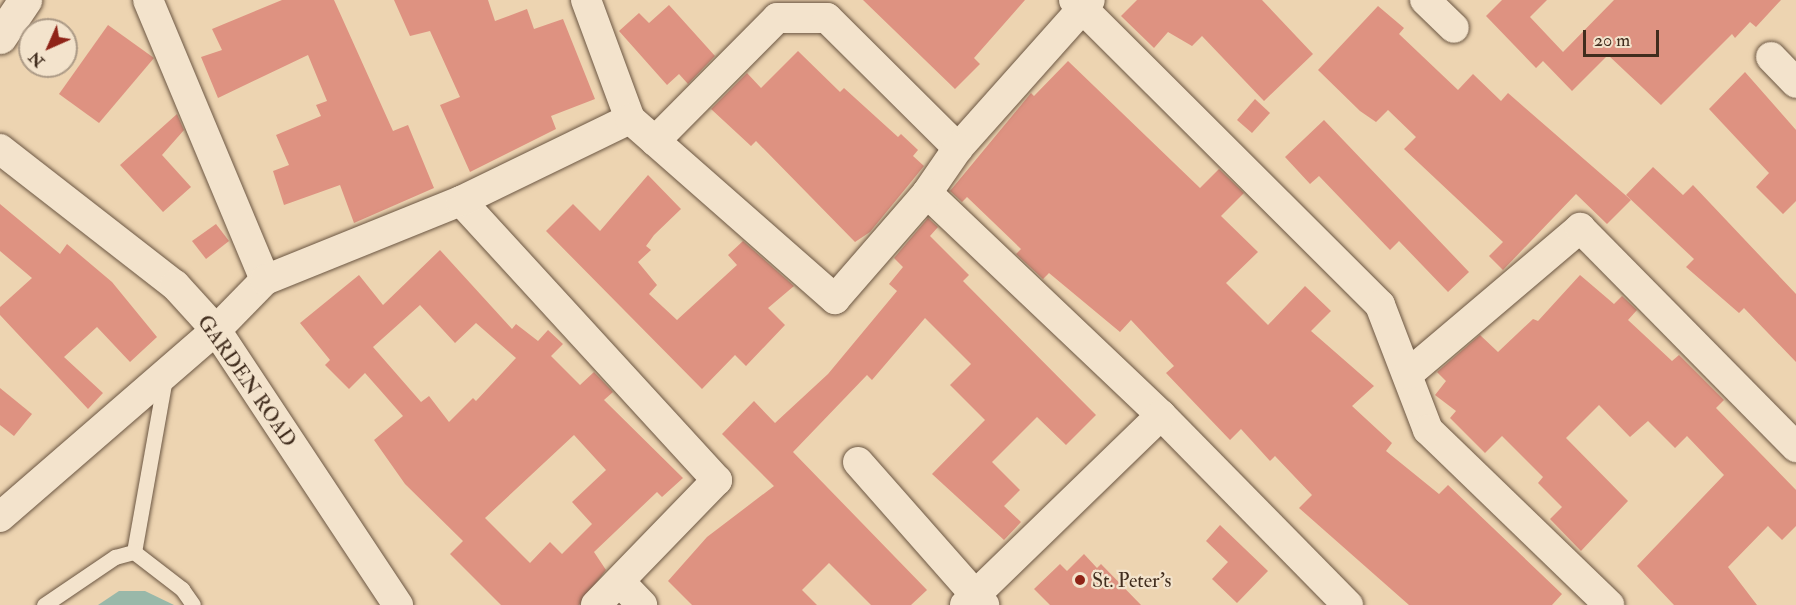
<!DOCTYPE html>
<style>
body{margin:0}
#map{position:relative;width:1796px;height:605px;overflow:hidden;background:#edd4b1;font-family:"IM FELL Double Pica",serif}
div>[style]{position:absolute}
.water>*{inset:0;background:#99b8a9}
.building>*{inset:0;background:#de9281}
.roads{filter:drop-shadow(0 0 2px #6c5743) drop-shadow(0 0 2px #6c5743)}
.service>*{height:15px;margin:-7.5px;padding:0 7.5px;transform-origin:7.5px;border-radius:7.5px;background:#f3e3cc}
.minor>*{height:30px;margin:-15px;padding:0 15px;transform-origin:15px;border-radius:15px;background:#f3e3cc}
.tertiary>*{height:33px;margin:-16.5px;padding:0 16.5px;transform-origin:16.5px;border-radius:16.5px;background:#f3e3cc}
.dots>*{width:16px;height:16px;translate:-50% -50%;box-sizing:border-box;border:3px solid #f3e3cc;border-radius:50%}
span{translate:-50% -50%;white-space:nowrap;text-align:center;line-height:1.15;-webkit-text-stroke:4.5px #f3e3cc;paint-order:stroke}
.street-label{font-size:20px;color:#412d1e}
.poi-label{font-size:20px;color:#412d1e}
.left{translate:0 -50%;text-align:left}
.north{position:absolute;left:18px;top:18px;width:60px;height:60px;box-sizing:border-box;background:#f3e3cc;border:2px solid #ac9a86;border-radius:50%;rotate:225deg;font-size:16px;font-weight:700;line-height:24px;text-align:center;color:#412d1e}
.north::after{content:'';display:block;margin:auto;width:21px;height:27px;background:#8f2418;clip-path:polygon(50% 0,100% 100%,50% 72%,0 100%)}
.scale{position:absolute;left:1583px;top:30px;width:76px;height:27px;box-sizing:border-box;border:3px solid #412d1e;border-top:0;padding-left:8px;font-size:18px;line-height:21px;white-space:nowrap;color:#412d1e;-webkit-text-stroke:4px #f3e3cc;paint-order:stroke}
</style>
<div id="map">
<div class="water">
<i style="clip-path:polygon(119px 591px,145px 591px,174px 605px,98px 605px)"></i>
</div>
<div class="building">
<i style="clip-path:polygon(282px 0,334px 0,393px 131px,408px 125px,434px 188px,354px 223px,340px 185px,284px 205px,273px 171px,289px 165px,276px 135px,321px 116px,316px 105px,327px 101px,308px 55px,218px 98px,201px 57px,222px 50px,212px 29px)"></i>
<i style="clip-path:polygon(394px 0,488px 0,495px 21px,527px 9px,534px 29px,563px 19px,595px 99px,551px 116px,556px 129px,470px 172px,440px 105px,460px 97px,430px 31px,410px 36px)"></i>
<i style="clip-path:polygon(863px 0,1025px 0,974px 58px,980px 64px,955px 89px)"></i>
<i style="clip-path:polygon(1137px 0,1262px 0,1313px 54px,1264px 101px,1202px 36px,1192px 46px,1168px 32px,1154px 48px,1121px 16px)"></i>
<i style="clip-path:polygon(1502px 0,1547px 0,1530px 17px,1563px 52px,1614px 0,1781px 0,1756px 27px,1750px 22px,1735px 38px,1732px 34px,1661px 105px,1608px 55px,1572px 91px,1543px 61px,1536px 68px,1486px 16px)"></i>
<i style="clip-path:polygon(669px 5px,715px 56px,688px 84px,679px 74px,667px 85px,619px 31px,639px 13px,649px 23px)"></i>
<i style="clip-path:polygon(1378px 6px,1404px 28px,1399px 34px,1458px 90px,1473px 74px,1501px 101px,1508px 93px,1631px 200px,1607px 224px,1576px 194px,1503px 270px,1489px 256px,1503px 242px,1404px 149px,1416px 137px,1388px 110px,1376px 122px,1360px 111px,1318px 70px)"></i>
<i style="clip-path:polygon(108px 25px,154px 58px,99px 123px,59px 94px)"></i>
<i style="clip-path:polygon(798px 51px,840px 92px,844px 88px,898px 137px,901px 134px,918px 150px,913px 156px,924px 166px,870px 232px,855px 242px,756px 141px,751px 146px,711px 109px,747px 73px,761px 88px)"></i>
<i style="clip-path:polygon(1068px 61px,1200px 188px,1219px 169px,1244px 193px,1221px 216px,1258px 252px,1226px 283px,1268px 325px,1305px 286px,1331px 311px,1311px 331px,1374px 386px,1352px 406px,1392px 443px,1386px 451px,1439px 494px,1448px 485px,1562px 594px,1552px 605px,1409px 605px,1299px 508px,1312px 495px,1275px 456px,1270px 461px,1241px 429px,1230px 440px,1207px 416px,1166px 373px,1174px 366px,1131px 320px,1120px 332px,1049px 273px,1043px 279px,1016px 254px,1021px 249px,967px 197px,962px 202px,950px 191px,1031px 93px,1034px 96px)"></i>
<i style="clip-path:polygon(1745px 72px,1796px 130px,1796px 201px,1783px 214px,1756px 187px,1769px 173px,1709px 109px)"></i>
<i style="clip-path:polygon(1255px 99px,1270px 113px,1252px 133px,1237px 120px)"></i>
<i style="clip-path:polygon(177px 114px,184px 130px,162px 155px,191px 187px,163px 212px,120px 165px)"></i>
<i style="clip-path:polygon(1324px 120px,1469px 272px,1448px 292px,1399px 241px,1390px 250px,1319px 176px,1310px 184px,1285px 157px)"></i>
<i style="clip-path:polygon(1653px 167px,1683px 195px,1693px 185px,1796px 294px,1796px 362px,1744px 308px,1739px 313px,1686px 267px,1694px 259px,1626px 195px)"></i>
<i style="clip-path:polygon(648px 175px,681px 209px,654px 235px,646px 246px,651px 250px,638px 262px,657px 285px,649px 294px,677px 320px,737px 265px,728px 255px,743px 241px,794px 286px,768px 308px,785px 325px,746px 366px,735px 355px,702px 389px,546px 231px,573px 204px,600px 231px)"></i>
<i style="clip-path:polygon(0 204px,60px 254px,67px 244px,112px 282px,157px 337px,130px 362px,97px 327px,64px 357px,103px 393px,88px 409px,0 315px,0 307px,32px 278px,0 251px)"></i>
<i style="clip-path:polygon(928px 218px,938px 227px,930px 236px,969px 275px,963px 281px,1096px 415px,1066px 445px,1037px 417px,992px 462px,1020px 490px,1004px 506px,1021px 522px,1004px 540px,932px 474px,985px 420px,950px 385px,971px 364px,925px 318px,872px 380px,867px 375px,793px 452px,927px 590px,911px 605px,871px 605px,829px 563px,802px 590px,817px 605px,692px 605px,668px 581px,707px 537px,774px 486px,722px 434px,754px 401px,775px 423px,828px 374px,897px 291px,889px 284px,903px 267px,894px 258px)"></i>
<i style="clip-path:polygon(216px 224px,229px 241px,206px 259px,192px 241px)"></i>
<i style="clip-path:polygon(evenodd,440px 250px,512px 329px,516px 324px,538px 341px,548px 330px,563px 344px,551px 356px,580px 385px,594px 372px,613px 392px,604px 400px,683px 478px,662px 497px,657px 492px,594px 552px,606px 570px,579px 605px,501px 605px,450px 554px,463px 541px,405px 484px,374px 440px,403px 416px,365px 373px,349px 389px,325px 365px,330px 360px,300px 323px,359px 275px,383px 305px,440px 250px,420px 305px,455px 343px,476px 323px,516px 358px,476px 401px,473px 398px,449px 422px,429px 396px,421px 402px,373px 347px,420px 305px,440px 250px,574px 435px,606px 470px,572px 502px,592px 524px,562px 554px,550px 542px,530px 563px,485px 518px,574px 435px)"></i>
<i style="clip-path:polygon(1580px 275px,1614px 304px,1622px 296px,1637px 310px,1628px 320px,1672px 361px,1679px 355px,1724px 400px,1716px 408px,1796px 490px,1796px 526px,1782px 540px,1768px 526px,1728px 567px,1757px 605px,1674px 605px,1637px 566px,1724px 475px,1687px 436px,1675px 448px,1648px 421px,1630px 437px,1599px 405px,1566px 438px,1628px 501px,1581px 551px,1550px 519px,1562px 507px,1538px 483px,1543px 477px,1502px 436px,1485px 453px,1450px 418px,1456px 411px,1435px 395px,1446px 381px,1437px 372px,1480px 335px,1498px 352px,1533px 319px,1538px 321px)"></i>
<i style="clip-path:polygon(0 388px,32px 414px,14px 436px,0 425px)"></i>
<i style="clip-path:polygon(1220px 525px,1268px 571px,1237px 603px,1212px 579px,1228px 562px,1206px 541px)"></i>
<i style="clip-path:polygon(1084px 554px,1097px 568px,1101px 564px,1141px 605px,1050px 605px,1034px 589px,1060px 564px,1067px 571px)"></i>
</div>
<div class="roads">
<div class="service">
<i style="left:134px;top:552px;width:177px;rotate:-79.9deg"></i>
<i style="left:44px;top:605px;width:86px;rotate:-34.1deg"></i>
<i style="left:115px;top:557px;width:20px;rotate:-15deg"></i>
<i style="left:134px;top:552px;width:61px;rotate:37.6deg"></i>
<i style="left:182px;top:589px;width:19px;rotate:55deg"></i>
</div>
<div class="minor">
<i style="left:148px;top:0;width:303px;rotate:67.3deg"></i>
<i style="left:586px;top:0;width:127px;rotate:69.7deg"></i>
<i style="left:1074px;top:0;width:432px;rotate:44.9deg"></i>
<i style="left:1380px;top:305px;width:134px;rotate:69deg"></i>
<i style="left:1428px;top:430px;width:252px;rotate:44deg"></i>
<i style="left:1425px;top:0;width:40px;rotate:44deg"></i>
<i style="left:1771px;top:57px;width:36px;rotate:46deg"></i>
<i style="left:655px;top:141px;width:173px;rotate:-45.2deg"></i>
<i style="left:777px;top:18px;width:50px"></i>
<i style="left:827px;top:18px;width:185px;rotate:44.8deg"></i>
<i style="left:958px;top:148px;width:198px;rotate:-48.3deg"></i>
<i style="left:958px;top:148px;width:55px;rotate:124.6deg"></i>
<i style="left:927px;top:193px;width:323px;rotate:43.5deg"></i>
<i style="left:1161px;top:415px;width:267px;rotate:45.5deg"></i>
<i style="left:0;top:149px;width:222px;rotate:37.9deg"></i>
<i style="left:175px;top:285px;width:61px;rotate:47.7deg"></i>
<i style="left:216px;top:330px;width:330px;rotate:56.5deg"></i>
<i style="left:461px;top:201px;width:379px;rotate:47.5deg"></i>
<i style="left:717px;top:480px;width:174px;rotate:134.1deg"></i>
<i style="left:1408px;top:374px;width:226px;rotate:-40.3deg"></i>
<i style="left:1580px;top:228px;width:308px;rotate:45.4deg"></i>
<i style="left:858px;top:462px;width:191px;rotate:48.6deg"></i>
<i style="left:0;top:517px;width:286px;rotate:-40.9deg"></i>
<i style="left:216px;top:330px;width:70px;rotate:-45.6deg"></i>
<i style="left:265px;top:280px;width:211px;rotate:-22deg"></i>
<i style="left:461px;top:201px;width:188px;rotate:-25.9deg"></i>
<i style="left:630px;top:119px;width:273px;rotate:41.3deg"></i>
<i style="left:835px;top:299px;width:140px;rotate:-49deg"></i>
<i style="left:620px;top:582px;width:32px;rotate:46deg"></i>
<i style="left:965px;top:605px;width:273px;rotate:-44.1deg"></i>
</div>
<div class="tertiary">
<i style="left:0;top:37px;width:45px;rotate:-56deg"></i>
</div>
</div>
<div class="dots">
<i style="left:1080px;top:580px;background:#8f2418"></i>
</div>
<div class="street-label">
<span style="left:247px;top:381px;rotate:55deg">GARDEN ROAD</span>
</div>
<div class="poi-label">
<span class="left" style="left:1092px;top:580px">St. Peter's</span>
</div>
<div class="north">N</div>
<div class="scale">20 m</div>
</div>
